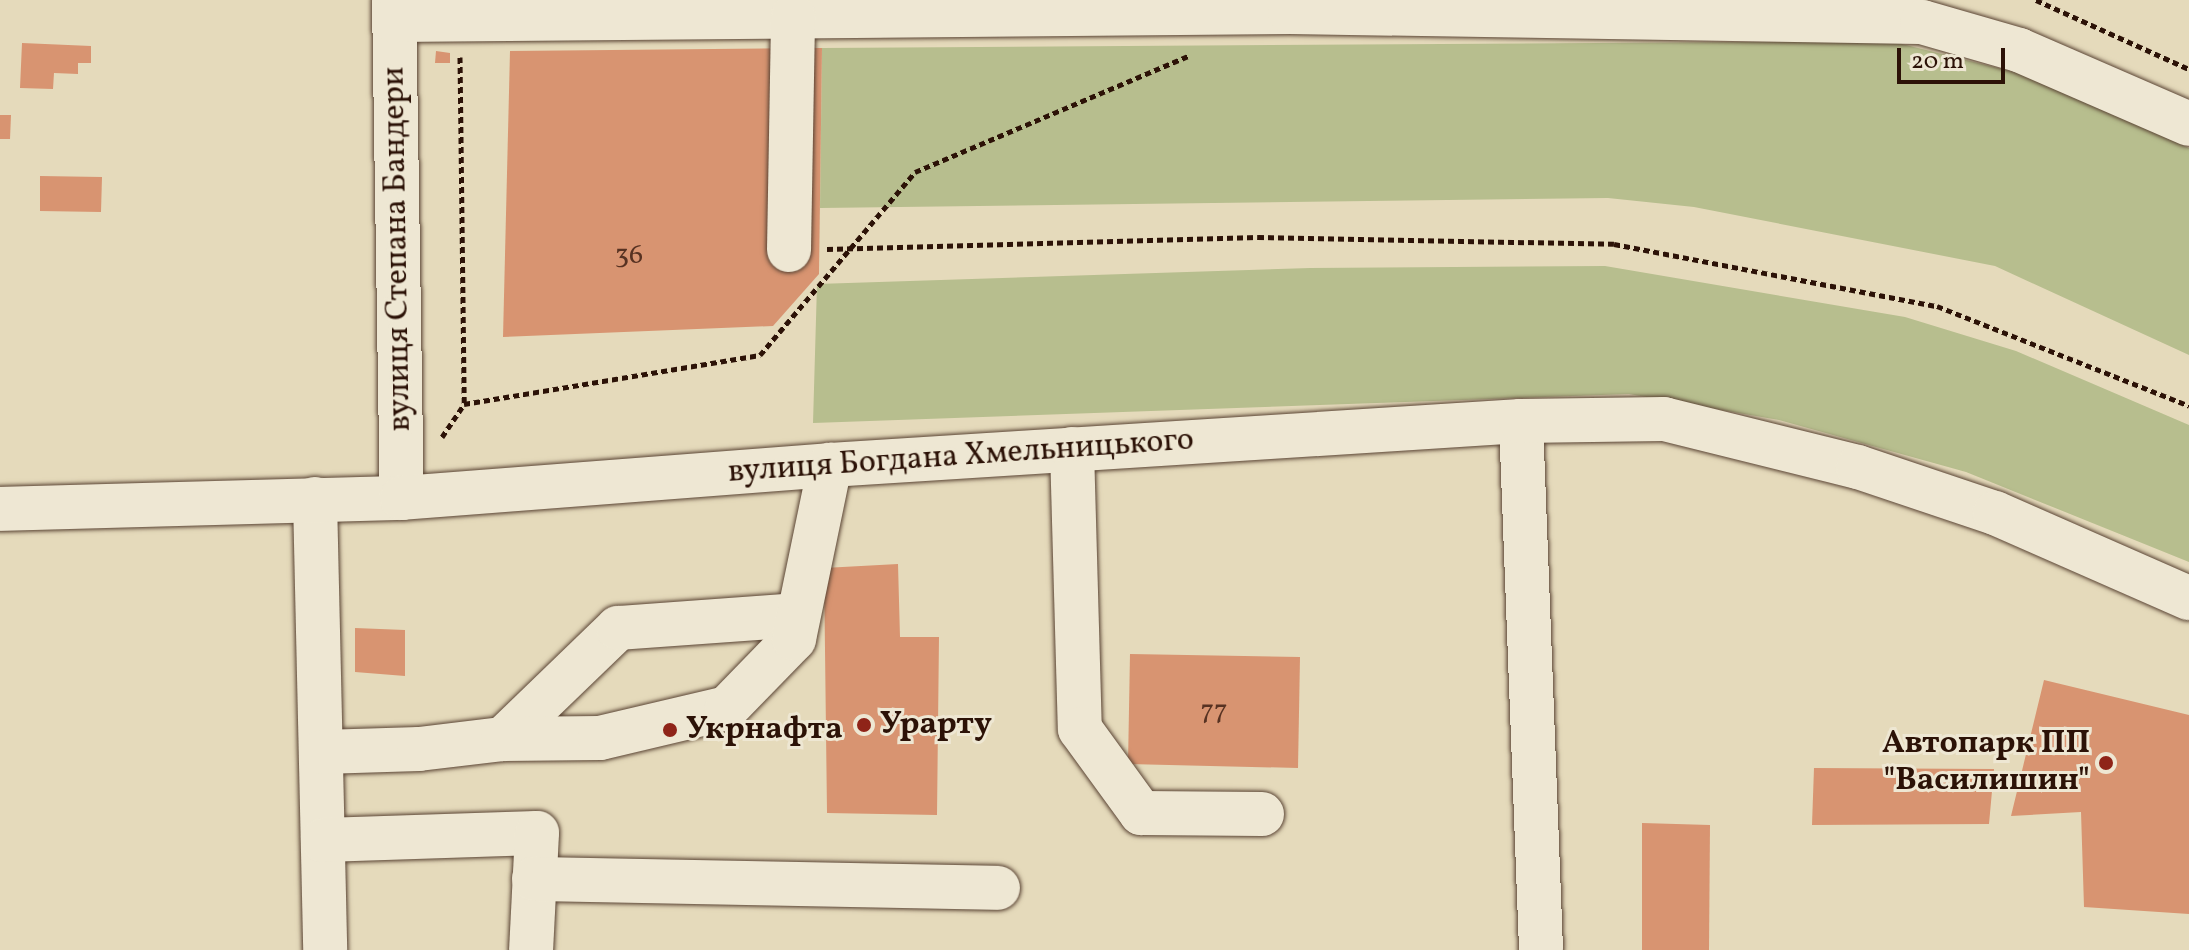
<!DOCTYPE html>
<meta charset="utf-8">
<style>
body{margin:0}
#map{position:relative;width:2189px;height:950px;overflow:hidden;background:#e5dabb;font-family:Vollkorn,serif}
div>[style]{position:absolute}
.green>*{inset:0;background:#b7be8e}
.building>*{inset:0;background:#d89471}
.path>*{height:5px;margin-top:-2.5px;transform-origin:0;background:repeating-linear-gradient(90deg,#2c1207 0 6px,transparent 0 10px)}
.roads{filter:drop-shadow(0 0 2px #5a4434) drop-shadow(0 0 2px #5a4434)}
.minor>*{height:44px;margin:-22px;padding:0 22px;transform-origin:22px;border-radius:22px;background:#eee7d3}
.dots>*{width:22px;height:22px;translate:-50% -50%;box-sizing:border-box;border:4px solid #eee7d3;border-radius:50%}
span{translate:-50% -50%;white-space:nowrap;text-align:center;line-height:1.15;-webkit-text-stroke:6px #eee7d3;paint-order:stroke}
.number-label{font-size:28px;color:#573222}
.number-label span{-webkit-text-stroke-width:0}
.street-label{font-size:32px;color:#2c1207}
.poi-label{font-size:32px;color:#2c1207;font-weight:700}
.left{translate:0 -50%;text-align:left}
.right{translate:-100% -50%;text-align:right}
.scale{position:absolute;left:1897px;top:48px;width:108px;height:36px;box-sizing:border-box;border:4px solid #2c1207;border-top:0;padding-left:10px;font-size:24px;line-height:28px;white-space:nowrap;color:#2c1207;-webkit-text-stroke:6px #eee7d3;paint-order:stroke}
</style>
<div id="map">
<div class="green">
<i style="clip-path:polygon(1890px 41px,2030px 76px,2189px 148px,2189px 355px,1995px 266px,1694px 207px,1608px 198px,820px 208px,822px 48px)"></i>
<i style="clip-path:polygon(1605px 266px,1905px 317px,2016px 351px,2189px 425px,2189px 562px,1966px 472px,1779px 420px,1629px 394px,813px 423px,817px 284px,1310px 268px)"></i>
</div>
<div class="building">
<i style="clip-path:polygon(22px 43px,91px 46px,91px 63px,78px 63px,78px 74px,54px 73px,53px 89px,20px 88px)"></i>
<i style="clip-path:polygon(822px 48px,819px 274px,773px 326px,503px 337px,510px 51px)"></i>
<i style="clip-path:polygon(436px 51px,450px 53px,450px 63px,435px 63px)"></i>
<i style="clip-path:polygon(0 115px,11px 115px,10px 139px,0 139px)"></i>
<i style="clip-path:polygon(40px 176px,102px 177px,101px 212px,40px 211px)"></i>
<i style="clip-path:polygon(898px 564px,900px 637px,939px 637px,937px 815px,827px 813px,824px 568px)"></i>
<i style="clip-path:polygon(355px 628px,405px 630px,405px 676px,355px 672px)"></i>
<i style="clip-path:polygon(1130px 654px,1300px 657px,1298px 768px,1128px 764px)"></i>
<i style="clip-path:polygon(2044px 680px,2189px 715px,2189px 914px,2084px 907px,2081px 812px,2011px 816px)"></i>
<i style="clip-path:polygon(1814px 768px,1994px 769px,1989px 824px,1812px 825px)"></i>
<i style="clip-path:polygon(1642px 823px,1710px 825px,1709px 950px,1642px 950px)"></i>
</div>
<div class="path">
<i style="left:2036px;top:0;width:168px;rotate:24.3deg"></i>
<i style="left:460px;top:57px;width:347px;rotate:89.3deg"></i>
<i style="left:827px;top:249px;width:431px;rotate:-1.6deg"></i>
<i style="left:1258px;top:237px;width:356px;rotate:1.1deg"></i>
<i style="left:1614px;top:244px;width:329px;rotate:10.9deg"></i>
<i style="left:1937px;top:306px;width:271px;rotate:21.6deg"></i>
<i style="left:442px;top:437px;width:40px;rotate:-56deg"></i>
<i style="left:464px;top:404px;width:300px;rotate:-9.4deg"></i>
<i style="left:760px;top:355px;width:240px;rotate:-49.7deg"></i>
<i style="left:915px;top:172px;width:299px;rotate:-23deg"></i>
</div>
<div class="roads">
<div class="minor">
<i style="left:394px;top:0;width:498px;rotate:89.1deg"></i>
<i style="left:394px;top:20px;width:896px;rotate:-0.51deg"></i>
<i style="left:1290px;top:12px;width:632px;rotate:0.91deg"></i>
<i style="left:1922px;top:22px;width:101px;rotate:16.1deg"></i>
<i style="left:2019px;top:50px;width:185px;rotate:23.5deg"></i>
<i style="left:789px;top:250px;width:234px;rotate:-89deg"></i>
<i style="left:1521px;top:421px;width:529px;rotate:87.83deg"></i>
<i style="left:1072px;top:449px;width:280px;rotate:88.4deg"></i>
<i style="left:1080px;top:729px;width:104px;rotate:54deg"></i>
<i style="left:1141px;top:813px;width:121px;rotate:0.5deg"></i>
<i style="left:315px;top:499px;width:451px;rotate:88.7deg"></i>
<i style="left:0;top:509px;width:402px;rotate:-1.6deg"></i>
<i style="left:402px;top:498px;width:429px;rotate:-4.4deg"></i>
<i style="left:830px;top:465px;width:692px;rotate:-3.64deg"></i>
<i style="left:1521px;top:421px;width:143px;rotate:-0.8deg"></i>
<i style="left:1664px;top:419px;width:200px;rotate:13.9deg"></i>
<i style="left:1858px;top:467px;width:145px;rotate:18.6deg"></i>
<i style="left:1995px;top:513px;width:212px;rotate:23.7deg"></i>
<i style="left:503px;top:739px;width:160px;rotate:-44deg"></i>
<i style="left:618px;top:628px;width:180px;rotate:-4.1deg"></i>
<i style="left:322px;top:752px;width:97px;rotate:-1.8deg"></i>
<i style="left:419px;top:749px;width:85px;rotate:-6.8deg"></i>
<i style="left:503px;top:739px;width:97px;rotate:-0.6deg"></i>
<i style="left:600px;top:738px;width:130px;rotate:-13.3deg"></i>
<i style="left:727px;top:708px;width:96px;rotate:-45.8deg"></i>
<i style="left:794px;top:639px;width:178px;rotate:-78.3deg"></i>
<i style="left:323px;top:840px;width:214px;rotate:-1.9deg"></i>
<i style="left:537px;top:833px;width:117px;rotate:92.9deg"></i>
<i style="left:534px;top:879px;width:464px;rotate:1.1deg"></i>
</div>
</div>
<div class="dots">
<i style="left:864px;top:725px;background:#8f2418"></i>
<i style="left:670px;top:730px;background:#8f2418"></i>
<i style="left:2106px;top:763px;background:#8f2418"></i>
</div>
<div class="number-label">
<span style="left:629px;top:256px">36</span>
<span style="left:1214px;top:711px">77</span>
</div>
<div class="street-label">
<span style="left:398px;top:249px;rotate:-91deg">вулиця Степана Бандери</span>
<span style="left:961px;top:457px;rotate:-4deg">вулиця Богдана Хмельницького</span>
</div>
<div class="poi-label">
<span class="left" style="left:880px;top:725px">Урарту</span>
<span class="left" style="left:686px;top:730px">Укрнафта</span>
<span class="right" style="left:2090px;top:763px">Автопарк ПП<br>"Василишин"</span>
</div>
<div class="scale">20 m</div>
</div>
